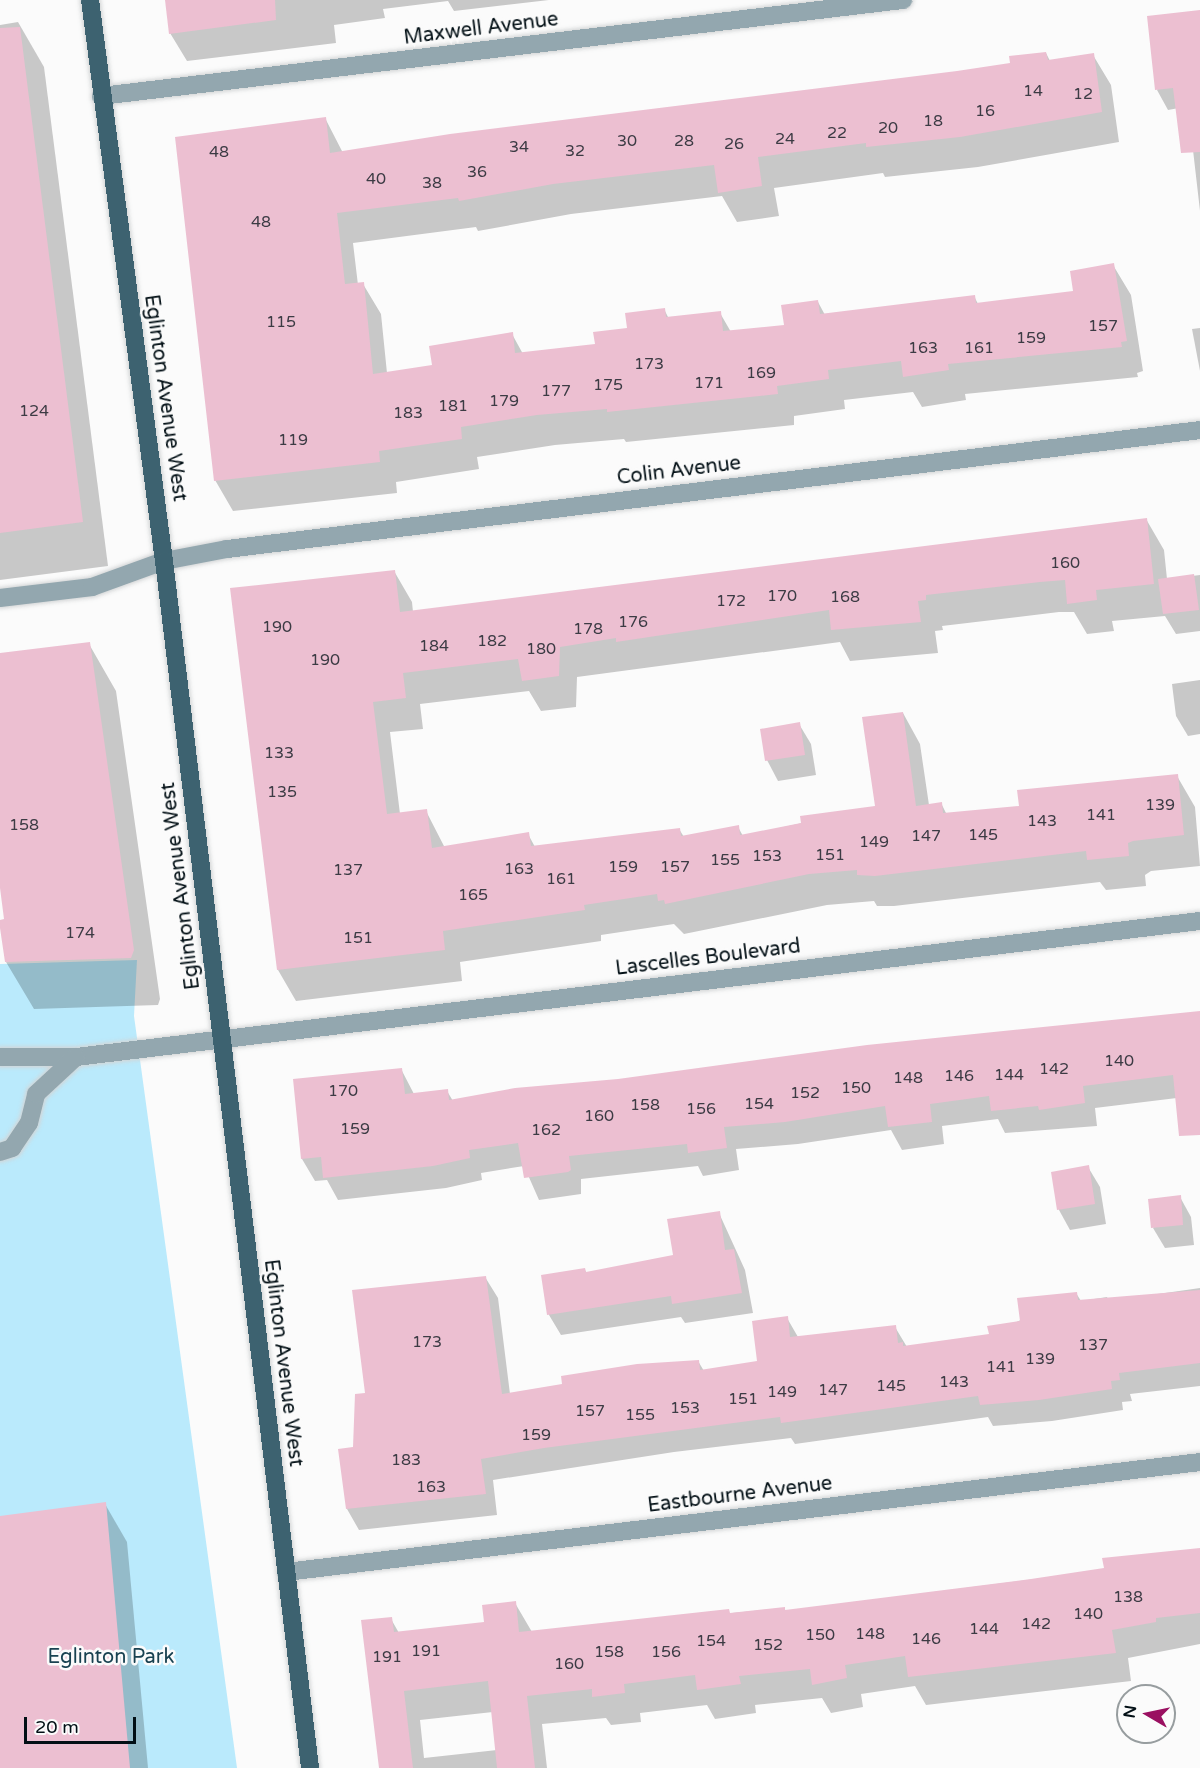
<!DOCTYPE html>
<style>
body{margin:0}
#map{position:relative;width:1200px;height:1768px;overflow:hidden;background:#fbfbfb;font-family:"Varela Round",sans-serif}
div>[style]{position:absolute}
.green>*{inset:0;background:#baeafc}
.shadow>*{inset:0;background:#0003}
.building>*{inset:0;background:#ecbfd1}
.roads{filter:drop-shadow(0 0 2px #d3d5d6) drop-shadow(0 0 2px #d3d5d6)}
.minor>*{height:18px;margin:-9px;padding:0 9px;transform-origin:9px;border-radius:9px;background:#93a7af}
.major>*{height:18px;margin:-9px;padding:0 9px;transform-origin:9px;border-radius:9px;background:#3d6270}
span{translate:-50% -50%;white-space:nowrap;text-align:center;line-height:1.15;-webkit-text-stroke:5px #fbfbfb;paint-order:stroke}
.number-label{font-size:16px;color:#3c3b44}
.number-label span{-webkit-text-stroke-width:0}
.street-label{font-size:20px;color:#020f15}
.park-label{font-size:20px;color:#194251}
.north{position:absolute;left:1116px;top:1684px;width:60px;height:60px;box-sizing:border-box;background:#fbfbfb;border:2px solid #979d9f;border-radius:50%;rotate:279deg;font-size:16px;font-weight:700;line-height:24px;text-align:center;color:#020f15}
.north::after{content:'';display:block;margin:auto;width:21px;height:27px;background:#9a1061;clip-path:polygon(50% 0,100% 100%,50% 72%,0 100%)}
.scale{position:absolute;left:24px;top:1717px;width:112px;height:27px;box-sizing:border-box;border:3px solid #020f15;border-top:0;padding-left:8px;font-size:18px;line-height:21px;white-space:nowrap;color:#020f15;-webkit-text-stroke:4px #fbfbfb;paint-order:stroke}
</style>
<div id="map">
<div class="green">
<i style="clip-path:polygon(137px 960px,134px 1016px,237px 1768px,0 1768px,0 964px)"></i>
</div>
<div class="shadow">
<i style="clip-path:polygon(166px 0,549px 0,454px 11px,448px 1px,383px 9px,385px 18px,334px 25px,336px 43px,187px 61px,170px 33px)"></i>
<i style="clip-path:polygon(1200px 12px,1200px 211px,1190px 124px,1179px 108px,1168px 110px,1157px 90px)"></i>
<i style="clip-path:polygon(18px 22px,44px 67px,108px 566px,0 580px,0 25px)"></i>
<i style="clip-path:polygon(1046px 53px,1050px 61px,1093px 55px,1111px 85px,1119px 142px,978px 167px,885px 177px,883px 173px,774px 188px,779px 216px,737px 222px,722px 196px,571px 214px,478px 231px,476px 227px,353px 243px,358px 285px,363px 284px,381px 314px,387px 373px,434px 366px,512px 334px,523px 354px,596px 345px,664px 309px,669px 319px,720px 313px,731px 332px,785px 326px,818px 302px,825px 315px,974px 296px,978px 304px,1075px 292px,1113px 265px,1131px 295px,1143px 371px,1137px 373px,1138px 377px,965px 394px,966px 400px,922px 407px,913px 392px,844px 400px,845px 409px,794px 416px,794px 425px,626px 442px,624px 439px,555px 445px,477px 457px,479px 469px,396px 482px,397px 493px,233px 511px,215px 480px,325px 118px,343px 153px,957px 73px,1012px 64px)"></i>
<i style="clip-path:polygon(1200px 328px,1200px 371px,1192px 329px)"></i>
<i style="clip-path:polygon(1146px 519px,1164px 550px,1167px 579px,1200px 575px,1200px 631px,1176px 634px,1165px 616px,1112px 621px,1114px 631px,1087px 634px,1074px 612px,1059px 612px,942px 626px,943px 630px,935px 631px,938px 653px,850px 661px,840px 642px,577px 677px,576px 707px,541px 711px,529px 691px,420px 704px,423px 729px,390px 732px,400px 814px,426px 811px,445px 848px,528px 834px,535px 847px,679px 829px,684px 837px,738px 827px,743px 836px,876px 807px,903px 713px,920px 744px,929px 805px,941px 803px,947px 815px,1020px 807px,1177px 776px,1195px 807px,1200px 866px,1151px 871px,1145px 875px,1146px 886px,1106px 890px,1100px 882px,894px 906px,877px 906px,874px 901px,827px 905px,684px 934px,674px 924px,601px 935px,601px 941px,460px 962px,462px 981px,296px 1001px,278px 970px,394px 571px,412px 602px,413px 612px)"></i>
<i style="clip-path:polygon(89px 644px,116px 691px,160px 999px,158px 1005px,34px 1009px,6px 962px,6px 920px,0 881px,0 654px)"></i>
<i style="clip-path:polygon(1200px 680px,1200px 734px,1188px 736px,1176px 716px,1172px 684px)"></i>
<i style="clip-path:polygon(799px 724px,811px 744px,816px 775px,778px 781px,767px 760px)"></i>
<i style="clip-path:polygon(1200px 1012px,1200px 1101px,1185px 1097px,1095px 1108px,1097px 1126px,1005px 1133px,998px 1119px,942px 1126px,944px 1144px,902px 1150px,891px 1130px,798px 1144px,736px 1149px,739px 1170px,703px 1176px,698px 1166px,581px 1179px,581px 1194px,539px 1200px,524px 1166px,481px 1173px,482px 1180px,446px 1188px,338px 1200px,327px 1180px,315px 1181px,302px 1159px,294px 1081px,401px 1069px,414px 1094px,447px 1091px,453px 1101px)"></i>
<i style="clip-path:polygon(1088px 1167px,1100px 1187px,1106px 1224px,1070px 1230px,1059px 1210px,1052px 1173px)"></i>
<i style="clip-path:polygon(1180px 1197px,1191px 1217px,1194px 1245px,1165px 1248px,1153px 1228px)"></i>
<i style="clip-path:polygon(719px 1213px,745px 1270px,753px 1313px,685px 1323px,681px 1317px,561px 1335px,549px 1315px,542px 1276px,584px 1269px,587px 1273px,674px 1256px)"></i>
<i style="clip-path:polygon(485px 1277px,498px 1298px,510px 1394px,698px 1361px,704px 1371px,759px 1362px,787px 1318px,798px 1337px,895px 1327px,907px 1347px,990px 1335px,1076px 1293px,1081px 1301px,1107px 1297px,1109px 1301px,1200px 1288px,1200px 1386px,1130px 1394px,1132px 1401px,1122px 1402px,1123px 1410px,1052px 1421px,993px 1426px,988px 1417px,795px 1444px,791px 1438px,674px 1452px,493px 1480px,497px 1515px,359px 1530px,347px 1509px,367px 1395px)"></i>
<i style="clip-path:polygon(105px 1504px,127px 1542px,148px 1768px,0 1768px,0 1517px)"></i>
<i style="clip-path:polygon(evenodd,1200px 1550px,1200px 1644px,1128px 1658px,1131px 1681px,926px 1705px,915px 1686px,861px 1694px,863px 1707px,831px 1713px,822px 1698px,755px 1705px,756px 1713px,715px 1719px,707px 1705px,640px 1713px,641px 1722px,611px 1725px,606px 1718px,542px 1724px,547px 1768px,380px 1768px,391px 1619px,399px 1633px,485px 1624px,515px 1603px,532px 1632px,784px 1608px,786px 1611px,1106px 1570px,1103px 1559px,1200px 1550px,493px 1712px,497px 1750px,424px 1758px,420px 1720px,493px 1712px)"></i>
</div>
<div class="building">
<i style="clip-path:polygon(165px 0,275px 0,276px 20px,169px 34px)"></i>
<i style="clip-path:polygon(1200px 10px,1200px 152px,1181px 153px,1173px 88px,1155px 90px,1147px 16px)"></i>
<i style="clip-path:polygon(20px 27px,83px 522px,0 533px,0 28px)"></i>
<i style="clip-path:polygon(1046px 52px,1048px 60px,1094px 53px,1102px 112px,960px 137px,866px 147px,866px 143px,758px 157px,762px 186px,718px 193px,714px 165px,553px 184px,459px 201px,458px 198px,337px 213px,345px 284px,364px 282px,373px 374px,432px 365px,429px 346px,513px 332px,515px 353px,595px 344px,593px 332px,627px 328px,625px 313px,665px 308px,666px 317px,721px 311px,723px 331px,784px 325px,781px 305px,818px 300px,820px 314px,975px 295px,976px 303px,1073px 291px,1070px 271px,1114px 263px,1127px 341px,1121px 342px,1122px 347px,948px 364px,949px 370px,903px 377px,901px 361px,828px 370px,829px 379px,777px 386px,778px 394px,607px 412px,607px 409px,537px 415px,461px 427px,462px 439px,379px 451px,380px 462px,214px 481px,175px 137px,326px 117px,330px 153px,450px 134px,957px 71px,1010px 63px,1009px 56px)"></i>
<i style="clip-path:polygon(1147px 518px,1154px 584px,1096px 590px,1097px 600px,1067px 604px,1065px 580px,1040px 582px,926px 595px,926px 600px,918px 601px,921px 622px,831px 630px,829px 610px,616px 642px,616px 638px,560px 647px,559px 676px,522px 681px,518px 659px,403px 673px,406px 698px,373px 702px,387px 814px,427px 809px,432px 848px,529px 832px,531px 846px,680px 828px,681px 836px,739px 825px,740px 835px,801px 823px,800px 816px,875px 806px,862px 717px,903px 712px,916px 806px,942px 802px,943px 813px,1019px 806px,1017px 790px,1178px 774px,1184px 835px,1133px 841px,1128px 843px,1129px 856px,1087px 860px,1086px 851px,875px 876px,857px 875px,857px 870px,809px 874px,665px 904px,664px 900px,658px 901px,657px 894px,584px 905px,585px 910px,443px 931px,445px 950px,277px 970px,230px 588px,395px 570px,400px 612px)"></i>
<i style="clip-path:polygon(1194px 574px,1199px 610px,1163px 614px,1158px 579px)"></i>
<i style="clip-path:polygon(90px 642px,134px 950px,131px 958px,5px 962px,0 928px,0 920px,4px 919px,0 888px,0 653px)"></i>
<i style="clip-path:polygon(800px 722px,805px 755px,765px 761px,760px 729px)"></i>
<i style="clip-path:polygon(1200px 1011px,1200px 1135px,1179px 1136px,1173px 1075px,1083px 1086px,1085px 1103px,1039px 1110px,1038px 1106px,991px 1111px,989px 1096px,930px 1104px,932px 1122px,888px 1127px,885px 1106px,785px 1122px,724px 1127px,727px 1148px,688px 1153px,687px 1144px,569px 1156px,571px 1170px,568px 1172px,524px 1178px,518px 1143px,469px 1150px,470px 1158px,433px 1166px,323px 1178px,321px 1157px,301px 1159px,293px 1079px,402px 1068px,405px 1094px,448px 1089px,449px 1100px,515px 1088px,618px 1079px,867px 1045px)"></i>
<i style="clip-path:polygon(1089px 1165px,1095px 1204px,1057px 1210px,1051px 1172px)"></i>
<i style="clip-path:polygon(1181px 1195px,1183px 1225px,1151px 1228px,1148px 1199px)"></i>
<i style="clip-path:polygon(720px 1211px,725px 1250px,734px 1249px,742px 1293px,672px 1304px,671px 1296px,547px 1315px,541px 1275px,585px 1268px,586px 1272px,673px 1255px,667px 1219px)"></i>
<i style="clip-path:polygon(486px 1276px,502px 1394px,562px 1384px,561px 1376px,637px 1364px,699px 1360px,700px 1370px,757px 1361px,752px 1321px,788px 1316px,790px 1337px,896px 1325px,898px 1343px,903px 1342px,903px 1346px,989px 1334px,987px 1326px,1020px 1321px,1017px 1298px,1077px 1292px,1078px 1300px,1200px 1290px,1200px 1363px,1119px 1373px,1120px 1380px,1111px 1381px,1112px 1389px,1039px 1400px,980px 1405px,978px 1396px,781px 1423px,780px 1417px,544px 1448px,481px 1459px,486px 1494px,346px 1509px,338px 1449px,353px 1447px,355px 1394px,365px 1393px,352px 1290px)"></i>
<i style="clip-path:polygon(106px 1502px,130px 1768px,0 1768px,0 1516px)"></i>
<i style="clip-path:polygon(1200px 1548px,1200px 1613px,1156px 1618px,1156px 1622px,1112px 1630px,1116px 1653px,908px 1677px,905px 1656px,845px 1665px,847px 1678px,812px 1685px,810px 1669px,739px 1676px,741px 1684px,697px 1690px,695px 1675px,624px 1684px,625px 1693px,592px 1697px,592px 1689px,527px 1696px,535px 1768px,497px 1768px,488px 1681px,404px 1691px,413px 1768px,379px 1768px,361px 1620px,392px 1617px,394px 1632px,484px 1622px,482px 1605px,516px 1601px,519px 1632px,729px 1609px,730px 1613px,785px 1607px,785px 1610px,1031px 1579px,1104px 1568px,1102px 1558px)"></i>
</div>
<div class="roads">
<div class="minor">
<i style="left:101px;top:96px;width:808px;rotate:-6.83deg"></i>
<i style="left:0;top:598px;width:93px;rotate:-6.8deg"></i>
<i style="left:92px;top:587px;width:77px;rotate:-19.9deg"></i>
<i style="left:164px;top:561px;width:64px;rotate:-10.8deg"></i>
<i style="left:227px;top:549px;width:980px;rotate:-6.97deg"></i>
<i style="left:0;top:1057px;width:76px"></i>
<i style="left:76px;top:1057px;width:1132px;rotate:-6.9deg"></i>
<i style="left:0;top:1152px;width:13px;rotate:-18deg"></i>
<i style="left:12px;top:1148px;width:30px;rotate:-56deg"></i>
<i style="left:29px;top:1123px;width:30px;rotate:-76deg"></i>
<i style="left:36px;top:1094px;width:54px;rotate:-42.8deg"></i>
<i style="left:286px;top:1572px;width:921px;rotate:-6.86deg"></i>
</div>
<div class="major">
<i style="left:90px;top:0;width:566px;rotate:82.49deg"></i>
<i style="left:164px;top:561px;width:1216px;rotate:83.1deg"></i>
</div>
</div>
<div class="number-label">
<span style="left:1033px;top:91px">14</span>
<span style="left:1083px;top:94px">12</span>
<span style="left:985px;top:111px">16</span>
<span style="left:933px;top:121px">18</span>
<span style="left:888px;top:128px">20</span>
<span style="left:837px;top:133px">22</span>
<span style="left:785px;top:139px">24</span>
<span style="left:627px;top:141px">30</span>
<span style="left:684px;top:141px">28</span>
<span style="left:734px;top:144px">26</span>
<span style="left:519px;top:147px">34</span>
<span style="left:575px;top:151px">32</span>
<span style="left:219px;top:152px">48</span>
<span style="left:477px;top:172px">36</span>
<span style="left:376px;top:179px">40</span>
<span style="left:432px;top:183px">38</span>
<span style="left:261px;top:222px">48</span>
<span style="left:281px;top:322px">115</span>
<span style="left:1103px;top:326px">157</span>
<span style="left:1031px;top:338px">159</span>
<span style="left:923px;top:348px">163</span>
<span style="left:979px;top:348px">161</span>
<span style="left:649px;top:364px">173</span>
<span style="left:761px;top:373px">169</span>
<span style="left:709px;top:383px">171</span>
<span style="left:608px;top:385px">175</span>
<span style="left:556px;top:391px">177</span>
<span style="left:504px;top:401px">179</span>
<span style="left:453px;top:406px">181</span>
<span style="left:34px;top:411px">124</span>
<span style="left:408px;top:413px">183</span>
<span style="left:293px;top:440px">119</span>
<span style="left:1065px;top:563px">160</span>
<span style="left:782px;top:596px">170</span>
<span style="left:845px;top:597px">168</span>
<span style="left:731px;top:601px">172</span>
<span style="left:633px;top:622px">176</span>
<span style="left:277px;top:627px">190</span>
<span style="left:588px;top:629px">178</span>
<span style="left:492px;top:641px">182</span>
<span style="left:434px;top:646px">184</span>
<span style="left:541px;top:649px">180</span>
<span style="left:325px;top:660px">190</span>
<span style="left:279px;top:753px">133</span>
<span style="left:282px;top:792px">135</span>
<span style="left:1160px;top:805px">139</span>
<span style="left:1101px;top:815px">141</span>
<span style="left:1042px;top:821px">143</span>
<span style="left:24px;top:825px">158</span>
<span style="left:983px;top:835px">145</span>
<span style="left:926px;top:836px">147</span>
<span style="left:874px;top:842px">149</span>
<span style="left:830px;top:855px">151</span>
<span style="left:767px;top:856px">153</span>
<span style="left:725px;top:860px">155</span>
<span style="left:623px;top:867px">159</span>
<span style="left:675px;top:867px">157</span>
<span style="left:519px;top:869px">163</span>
<span style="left:348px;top:870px">137</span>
<span style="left:561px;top:879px">161</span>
<span style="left:473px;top:895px">165</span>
<span style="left:80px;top:933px">174</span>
<span style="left:358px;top:938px">151</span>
<span style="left:1119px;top:1061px">140</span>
<span style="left:1054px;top:1069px">142</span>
<span style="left:1009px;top:1075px">144</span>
<span style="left:959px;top:1076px">146</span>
<span style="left:908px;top:1078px">148</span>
<span style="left:856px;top:1088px">150</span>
<span style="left:343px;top:1091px">170</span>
<span style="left:805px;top:1093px">152</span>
<span style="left:759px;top:1104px">154</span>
<span style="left:645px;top:1105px">158</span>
<span style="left:701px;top:1109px">156</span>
<span style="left:599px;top:1116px">160</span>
<span style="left:355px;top:1129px">159</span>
<span style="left:546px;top:1130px">162</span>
<span style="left:427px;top:1342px">173</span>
<span style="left:1093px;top:1345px">137</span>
<span style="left:1040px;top:1359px">139</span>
<span style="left:1001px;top:1367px">141</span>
<span style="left:954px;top:1382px">143</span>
<span style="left:891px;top:1386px">145</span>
<span style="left:833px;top:1390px">147</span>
<span style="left:782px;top:1392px">149</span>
<span style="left:743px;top:1399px">151</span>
<span style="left:685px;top:1408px">153</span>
<span style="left:590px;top:1411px">157</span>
<span style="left:640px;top:1415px">155</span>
<span style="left:536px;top:1435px">159</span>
<span style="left:406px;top:1460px">183</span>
<span style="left:431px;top:1487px">163</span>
<span style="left:1128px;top:1597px">138</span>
<span style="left:1088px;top:1614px">140</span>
<span style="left:1036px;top:1624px">142</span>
<span style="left:984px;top:1629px">144</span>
<span style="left:870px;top:1634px">148</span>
<span style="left:820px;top:1635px">150</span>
<span style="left:926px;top:1639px">146</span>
<span style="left:711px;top:1641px">154</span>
<span style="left:768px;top:1645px">152</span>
<span style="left:426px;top:1651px">191</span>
<span style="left:609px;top:1652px">158</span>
<span style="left:666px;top:1652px">156</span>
<span style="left:387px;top:1657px">191</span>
<span style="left:569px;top:1664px">160</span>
</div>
<div class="street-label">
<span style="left:481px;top:29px;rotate:-7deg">Maxwell Avenue</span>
<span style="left:165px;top:398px;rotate:82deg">Eglinton Avenue West</span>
<span style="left:679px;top:471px;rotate:-7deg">Colin Avenue</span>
<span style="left:181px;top:886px;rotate:-97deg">Eglinton Avenue West</span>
<span style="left:708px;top:958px;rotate:-7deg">Lascelles Boulevard</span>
<span style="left:283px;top:1363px;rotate:83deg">Eglinton Avenue West</span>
<span style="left:740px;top:1495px;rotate:-7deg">Eastbourne Avenue</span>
</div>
<div class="park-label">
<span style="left:111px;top:1657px">Eglinton Park</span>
</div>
<div class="north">N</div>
<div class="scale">20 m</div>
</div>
